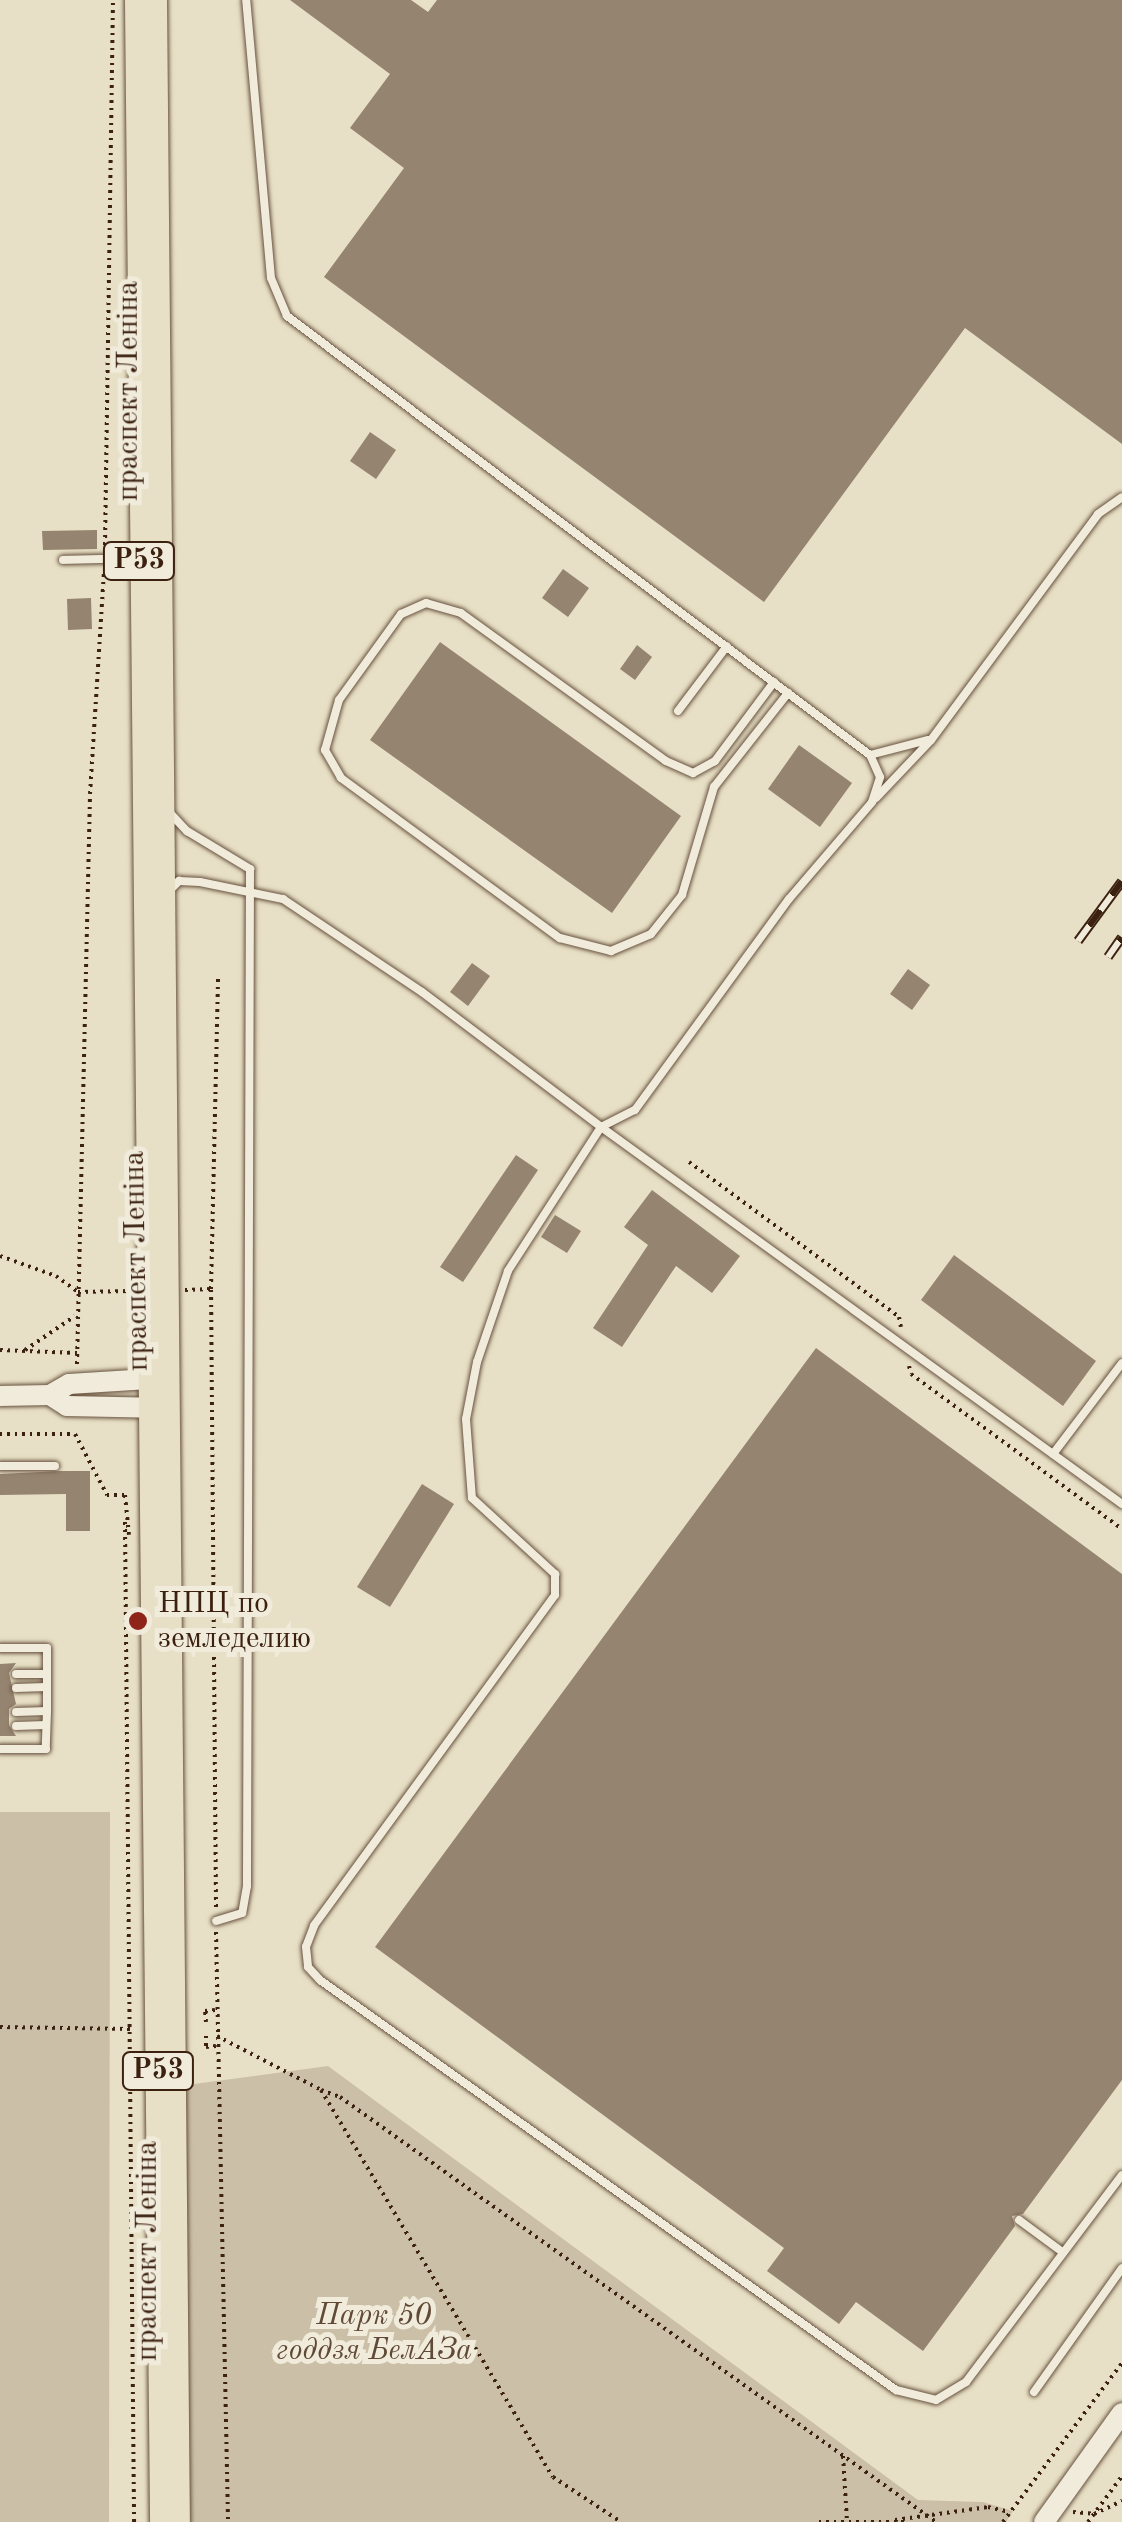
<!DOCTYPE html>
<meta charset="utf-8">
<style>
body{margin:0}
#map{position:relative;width:1122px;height:2522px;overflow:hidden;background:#e8e0c6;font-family:"Old Standard TT",serif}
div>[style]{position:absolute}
.green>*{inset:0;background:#cbc0a7}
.building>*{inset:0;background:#95846f}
.path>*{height:4px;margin-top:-2px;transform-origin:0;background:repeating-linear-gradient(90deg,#3c2111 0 2.5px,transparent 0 7.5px)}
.roads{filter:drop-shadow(0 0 2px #67513e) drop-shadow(0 0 2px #67513e)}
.lane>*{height:8px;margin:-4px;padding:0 4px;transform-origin:4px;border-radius:4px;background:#f0ebda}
.secondary>*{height:20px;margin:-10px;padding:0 10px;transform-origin:10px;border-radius:10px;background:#f0ebda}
.primary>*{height:22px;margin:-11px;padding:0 11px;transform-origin:11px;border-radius:11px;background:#e8e0c6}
.rail>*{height:10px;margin-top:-5px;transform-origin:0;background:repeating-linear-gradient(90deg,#f0ebda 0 19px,#3c2111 0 38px);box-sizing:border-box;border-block:2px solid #3c2111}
.dots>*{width:28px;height:28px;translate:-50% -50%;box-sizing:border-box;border:5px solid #f0ebda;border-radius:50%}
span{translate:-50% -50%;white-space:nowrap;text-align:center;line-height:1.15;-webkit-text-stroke:10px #f0ebda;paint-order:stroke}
.shield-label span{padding:2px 8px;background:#f0ebda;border:2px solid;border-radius:8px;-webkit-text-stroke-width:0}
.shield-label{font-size:28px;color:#3c2111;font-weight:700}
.street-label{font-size:30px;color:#3c2111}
.poi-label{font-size:30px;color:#3c2111}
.left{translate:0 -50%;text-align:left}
.park-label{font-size:30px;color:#604936;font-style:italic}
</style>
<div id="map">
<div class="green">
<i style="clip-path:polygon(0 1812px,110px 1812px,109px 2522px,0 2522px)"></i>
<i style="clip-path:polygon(328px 2066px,918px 2500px,983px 2502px,1013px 2511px,1006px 2522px,184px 2522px,179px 2086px)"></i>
</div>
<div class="building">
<i style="clip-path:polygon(290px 0,411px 0,428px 12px,437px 0,1122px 0,1122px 444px,965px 328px,764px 602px,324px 277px,404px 168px,350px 128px,390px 74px)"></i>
<i style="clip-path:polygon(370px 432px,396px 450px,376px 479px,350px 461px)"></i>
<i style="clip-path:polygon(97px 530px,97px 549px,43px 550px,42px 531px)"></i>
<i style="clip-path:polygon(563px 569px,589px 588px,568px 617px,542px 598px)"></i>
<i style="clip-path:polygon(91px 598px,92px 629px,68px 630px,67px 599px)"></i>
<i style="clip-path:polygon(440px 642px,681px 816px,612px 913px,370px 740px)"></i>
<i style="clip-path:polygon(637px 645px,652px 657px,635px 680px,620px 669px)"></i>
<i style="clip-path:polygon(799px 745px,852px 783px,820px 827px,768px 789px)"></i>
<i style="clip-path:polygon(472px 963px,490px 976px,468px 1006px,450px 992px)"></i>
<i style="clip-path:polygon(908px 969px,930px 985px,912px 1010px,890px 994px)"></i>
<i style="clip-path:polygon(516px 1155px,538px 1170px,463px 1282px,440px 1267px)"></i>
<i style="clip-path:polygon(652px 1190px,740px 1256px,712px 1293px,676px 1266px,622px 1347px,593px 1328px,648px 1245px,624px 1227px)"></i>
<i style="clip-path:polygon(555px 1215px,581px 1231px,567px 1253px,541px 1237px)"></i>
<i style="clip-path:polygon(954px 1255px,1096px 1361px,1063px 1406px,921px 1300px)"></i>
<i style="clip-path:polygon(816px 1348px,1122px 1574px,1122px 2080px,1023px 2214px,1012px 2216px,1015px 2226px,923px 2351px,856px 2302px,839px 2324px,767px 2271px,784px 2248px,375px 1947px)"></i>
<i style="clip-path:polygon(60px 1471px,90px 1471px,90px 1531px,66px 1531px,66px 1494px,0 1495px,0 1474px)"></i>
<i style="clip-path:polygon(422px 1484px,454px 1504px,390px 1607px,357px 1587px)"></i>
<i style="clip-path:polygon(16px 1663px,9px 1673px,16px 1704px,9px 1709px,9px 1725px,16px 1736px,0 1736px,0 1664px)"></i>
</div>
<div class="path">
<i style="left:105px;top:545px;width:545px;rotate:-89.16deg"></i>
<i style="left:689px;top:1162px;width:261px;rotate:36.4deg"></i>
<i style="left:899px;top:1317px;width:10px;rotate:79deg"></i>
<i style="left:0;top:1256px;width:59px;rotate:19.7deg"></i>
<i style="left:56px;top:1276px;width:27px;rotate:36deg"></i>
<i style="left:78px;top:1292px;width:53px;rotate:-1.1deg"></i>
<i style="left:185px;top:1290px;width:26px;rotate:-2deg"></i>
<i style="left:0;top:1350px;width:77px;rotate:2.2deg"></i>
<i style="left:25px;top:1350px;width:60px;rotate:-34.2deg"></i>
<i style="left:77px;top:1364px;width:570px;rotate:-88.69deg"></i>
<i style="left:90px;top:794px;width:225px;rotate:-86.4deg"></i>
<i style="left:909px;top:1366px;width:8px;rotate:76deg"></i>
<i style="left:911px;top:1374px;width:262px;rotate:36.3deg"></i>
<i style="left:0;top:1434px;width:75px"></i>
<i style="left:75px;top:1434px;width:69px;rotate:62.3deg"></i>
<i style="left:107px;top:1495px;width:18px"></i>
<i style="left:125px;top:1495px;width:40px;rotate:84.3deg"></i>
<i style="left:125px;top:1522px;width:1000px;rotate:89.48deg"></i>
<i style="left:216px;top:1907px;width:618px;rotate:-90.46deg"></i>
<i style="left:211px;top:1289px;width:315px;rotate:-88.7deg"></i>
<i style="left:216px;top:1932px;width:590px;rotate:88.83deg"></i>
<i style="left:206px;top:2022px;width:11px;rotate:-95deg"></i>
<i style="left:205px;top:2011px;width:10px;rotate:-6deg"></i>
<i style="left:0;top:2027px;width:130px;rotate:0.9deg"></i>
<i style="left:206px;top:2036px;width:11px;rotate:90deg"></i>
<i style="left:206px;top:2047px;width:10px;rotate:-6deg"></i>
<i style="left:217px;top:2036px;width:117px;rotate:27.4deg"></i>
<i style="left:321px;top:2090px;width:451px;rotate:59.1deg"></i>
<i style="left:553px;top:2477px;width:82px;rotate:33.5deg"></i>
<i style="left:321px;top:2090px;width:20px;rotate:20deg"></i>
<i style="left:340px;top:2097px;width:732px;rotate:35.49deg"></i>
<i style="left:843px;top:2456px;width:65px;rotate:86.5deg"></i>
<i style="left:1073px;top:2512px;width:21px;rotate:5deg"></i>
<i style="left:1094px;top:2514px;width:31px;rotate:-25deg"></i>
<i style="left:895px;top:2520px;width:94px;rotate:-8deg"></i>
<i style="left:988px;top:2507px;width:22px;rotate:13deg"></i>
<i style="left:819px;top:2522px;width:85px"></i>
<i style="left:1003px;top:2522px;width:199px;rotate:-53.2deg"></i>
<i style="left:1088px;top:2522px;width:57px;rotate:-53.5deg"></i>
</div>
<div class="roads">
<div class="lane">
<i style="left:63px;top:560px;width:76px;rotate:-1.5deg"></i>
<i style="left:774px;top:682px;width:99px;rotate:126.8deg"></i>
<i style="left:715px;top:761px;width:25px;rotate:151deg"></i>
<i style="left:693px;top:773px;width:30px;rotate:-156deg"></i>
<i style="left:666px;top:761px;width:253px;rotate:-144.2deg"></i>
<i style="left:461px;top:613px;width:36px;rotate:-164deg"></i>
<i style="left:426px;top:603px;width:27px;rotate:156deg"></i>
<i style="left:401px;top:614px;width:106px;rotate:125.8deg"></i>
<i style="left:339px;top:700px;width:52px;rotate:105.6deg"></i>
<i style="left:325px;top:750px;width:32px;rotate:60deg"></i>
<i style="left:341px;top:778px;width:271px;rotate:36.2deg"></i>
<i style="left:560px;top:938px;width:53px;rotate:14.3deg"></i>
<i style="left:611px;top:951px;width:43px;rotate:-23deg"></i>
<i style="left:651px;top:934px;width:50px;rotate:-51.5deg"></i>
<i style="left:682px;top:895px;width:113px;rotate:-73.5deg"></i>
<i style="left:714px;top:787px;width:120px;rotate:-51.8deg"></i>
<i style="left:678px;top:711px;width:81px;rotate:-53deg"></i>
<i style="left:870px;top:755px;width:60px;rotate:-14.5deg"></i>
<i style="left:876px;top:798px;width:80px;rotate:-46.5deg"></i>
<i style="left:931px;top:740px;width:281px;rotate:-53.5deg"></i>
<i style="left:1098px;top:514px;width:29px;rotate:-35deg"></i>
<i style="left:170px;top:813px;width:25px;rotate:47deg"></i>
<i style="left:187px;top:831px;width:74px;rotate:31.1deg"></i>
<i style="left:250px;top:869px;width:1017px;rotate:90.17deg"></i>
<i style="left:247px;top:1886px;width:27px;rotate:100deg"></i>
<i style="left:242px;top:1913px;width:27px;rotate:163deg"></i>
<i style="left:168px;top:892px;width:16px;rotate:-45deg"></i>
<i style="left:179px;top:881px;width:21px;rotate:3deg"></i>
<i style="left:200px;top:882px;width:85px;rotate:11.6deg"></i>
<i style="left:283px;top:899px;width:167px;rotate:33.8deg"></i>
<i style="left:422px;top:992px;width:224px;rotate:37deg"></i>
<i style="left:601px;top:1127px;width:38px;rotate:-27deg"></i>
<i style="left:635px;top:1110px;width:261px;rotate:-53.9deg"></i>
<i style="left:789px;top:899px;width:128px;rotate:-49.4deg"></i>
<i style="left:872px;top:802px;width:26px;rotate:-72deg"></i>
<i style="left:880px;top:777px;width:24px;rotate:-114deg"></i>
<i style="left:870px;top:755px;width:730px;rotate:-143.02deg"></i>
<i style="left:287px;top:316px;width:41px;rotate:-112.8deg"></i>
<i style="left:271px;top:278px;width:279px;rotate:-95.1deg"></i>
<i style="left:1053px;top:1454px;width:114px;rotate:-52.8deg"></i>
<i style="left:0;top:1466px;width:55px"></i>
<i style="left:1122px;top:1504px;width:643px;rotate:-144.11deg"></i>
<i style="left:601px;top:1127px;width:171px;rotate:122.9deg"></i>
<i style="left:508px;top:1271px;width:96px;rotate:108.8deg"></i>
<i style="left:477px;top:1362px;width:58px;rotate:100.9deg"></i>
<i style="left:466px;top:1419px;width:79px;rotate:85.7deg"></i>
<i style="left:472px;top:1498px;width:113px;rotate:42.5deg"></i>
<i style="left:555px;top:1574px;width:21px;rotate:90deg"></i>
<i style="left:555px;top:1595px;width:409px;rotate:126.1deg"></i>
<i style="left:314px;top:1926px;width:22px;rotate:111deg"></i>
<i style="left:306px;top:1947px;width:20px;rotate:84deg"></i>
<i style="left:308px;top:1967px;width:18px;rotate:47deg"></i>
<i style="left:320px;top:1980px;width:707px;rotate:35.44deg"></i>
<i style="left:896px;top:2390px;width:41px;rotate:14deg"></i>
<i style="left:936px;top:2400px;width:35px;rotate:-31deg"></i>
<i style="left:966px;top:2382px;width:259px;rotate:-53deg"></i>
<i style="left:0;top:1648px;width:47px"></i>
<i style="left:47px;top:1648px;width:63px;rotate:90deg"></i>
<i style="left:47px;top:1711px;width:38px;rotate:92deg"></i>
<i style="left:46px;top:1749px;width:46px;rotate:180deg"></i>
<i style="left:16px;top:1674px;width:30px"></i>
<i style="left:16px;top:1688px;width:30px;rotate:-2deg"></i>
<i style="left:16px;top:1712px;width:31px;rotate:-2deg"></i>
<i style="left:16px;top:1726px;width:30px;rotate:-2deg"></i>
<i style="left:1019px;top:2220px;width:52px;rotate:36.4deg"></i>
<i style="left:1034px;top:2392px;width:152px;rotate:-54.6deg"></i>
</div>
<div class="secondary">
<i style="left:50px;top:1395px;width:20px;rotate:33deg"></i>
<i style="left:67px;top:1406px;width:98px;rotate:1.2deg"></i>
<i style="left:0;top:1396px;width:50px;rotate:-1.1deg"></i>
<i style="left:50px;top:1395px;width:22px;rotate:-30deg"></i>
<i style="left:69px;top:1384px;width:96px;rotate:-3.6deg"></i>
<i style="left:1044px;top:2522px;width:134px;rotate:-54.4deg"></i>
</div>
<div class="primary">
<i style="left:136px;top:0;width:2522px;rotate:89.43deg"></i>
<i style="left:156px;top:0;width:2522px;rotate:89.48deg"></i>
</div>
</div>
<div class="rail">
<i style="left:1078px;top:941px;width:74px;rotate:-53.7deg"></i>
<i style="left:1108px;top:957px;width:24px;rotate:-55deg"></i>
</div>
<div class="dots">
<i style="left:138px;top:1621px;background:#8f2418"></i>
</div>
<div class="shield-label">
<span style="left:139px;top:561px">Р53</span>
<span style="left:158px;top:2071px">Р53</span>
</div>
<div class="street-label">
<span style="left:129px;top:391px;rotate:-90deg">праспект Леніна</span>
<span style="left:137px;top:1261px;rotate:-91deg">праспект Леніна</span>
<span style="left:148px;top:2251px;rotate:-90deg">праспект Леніна</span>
</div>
<div class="poi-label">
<span class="left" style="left:158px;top:1621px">НПЦ по<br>земледелию</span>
</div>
<div class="park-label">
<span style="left:374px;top:2333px">Парк 50<br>годдзя БелАЗа</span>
</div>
</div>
